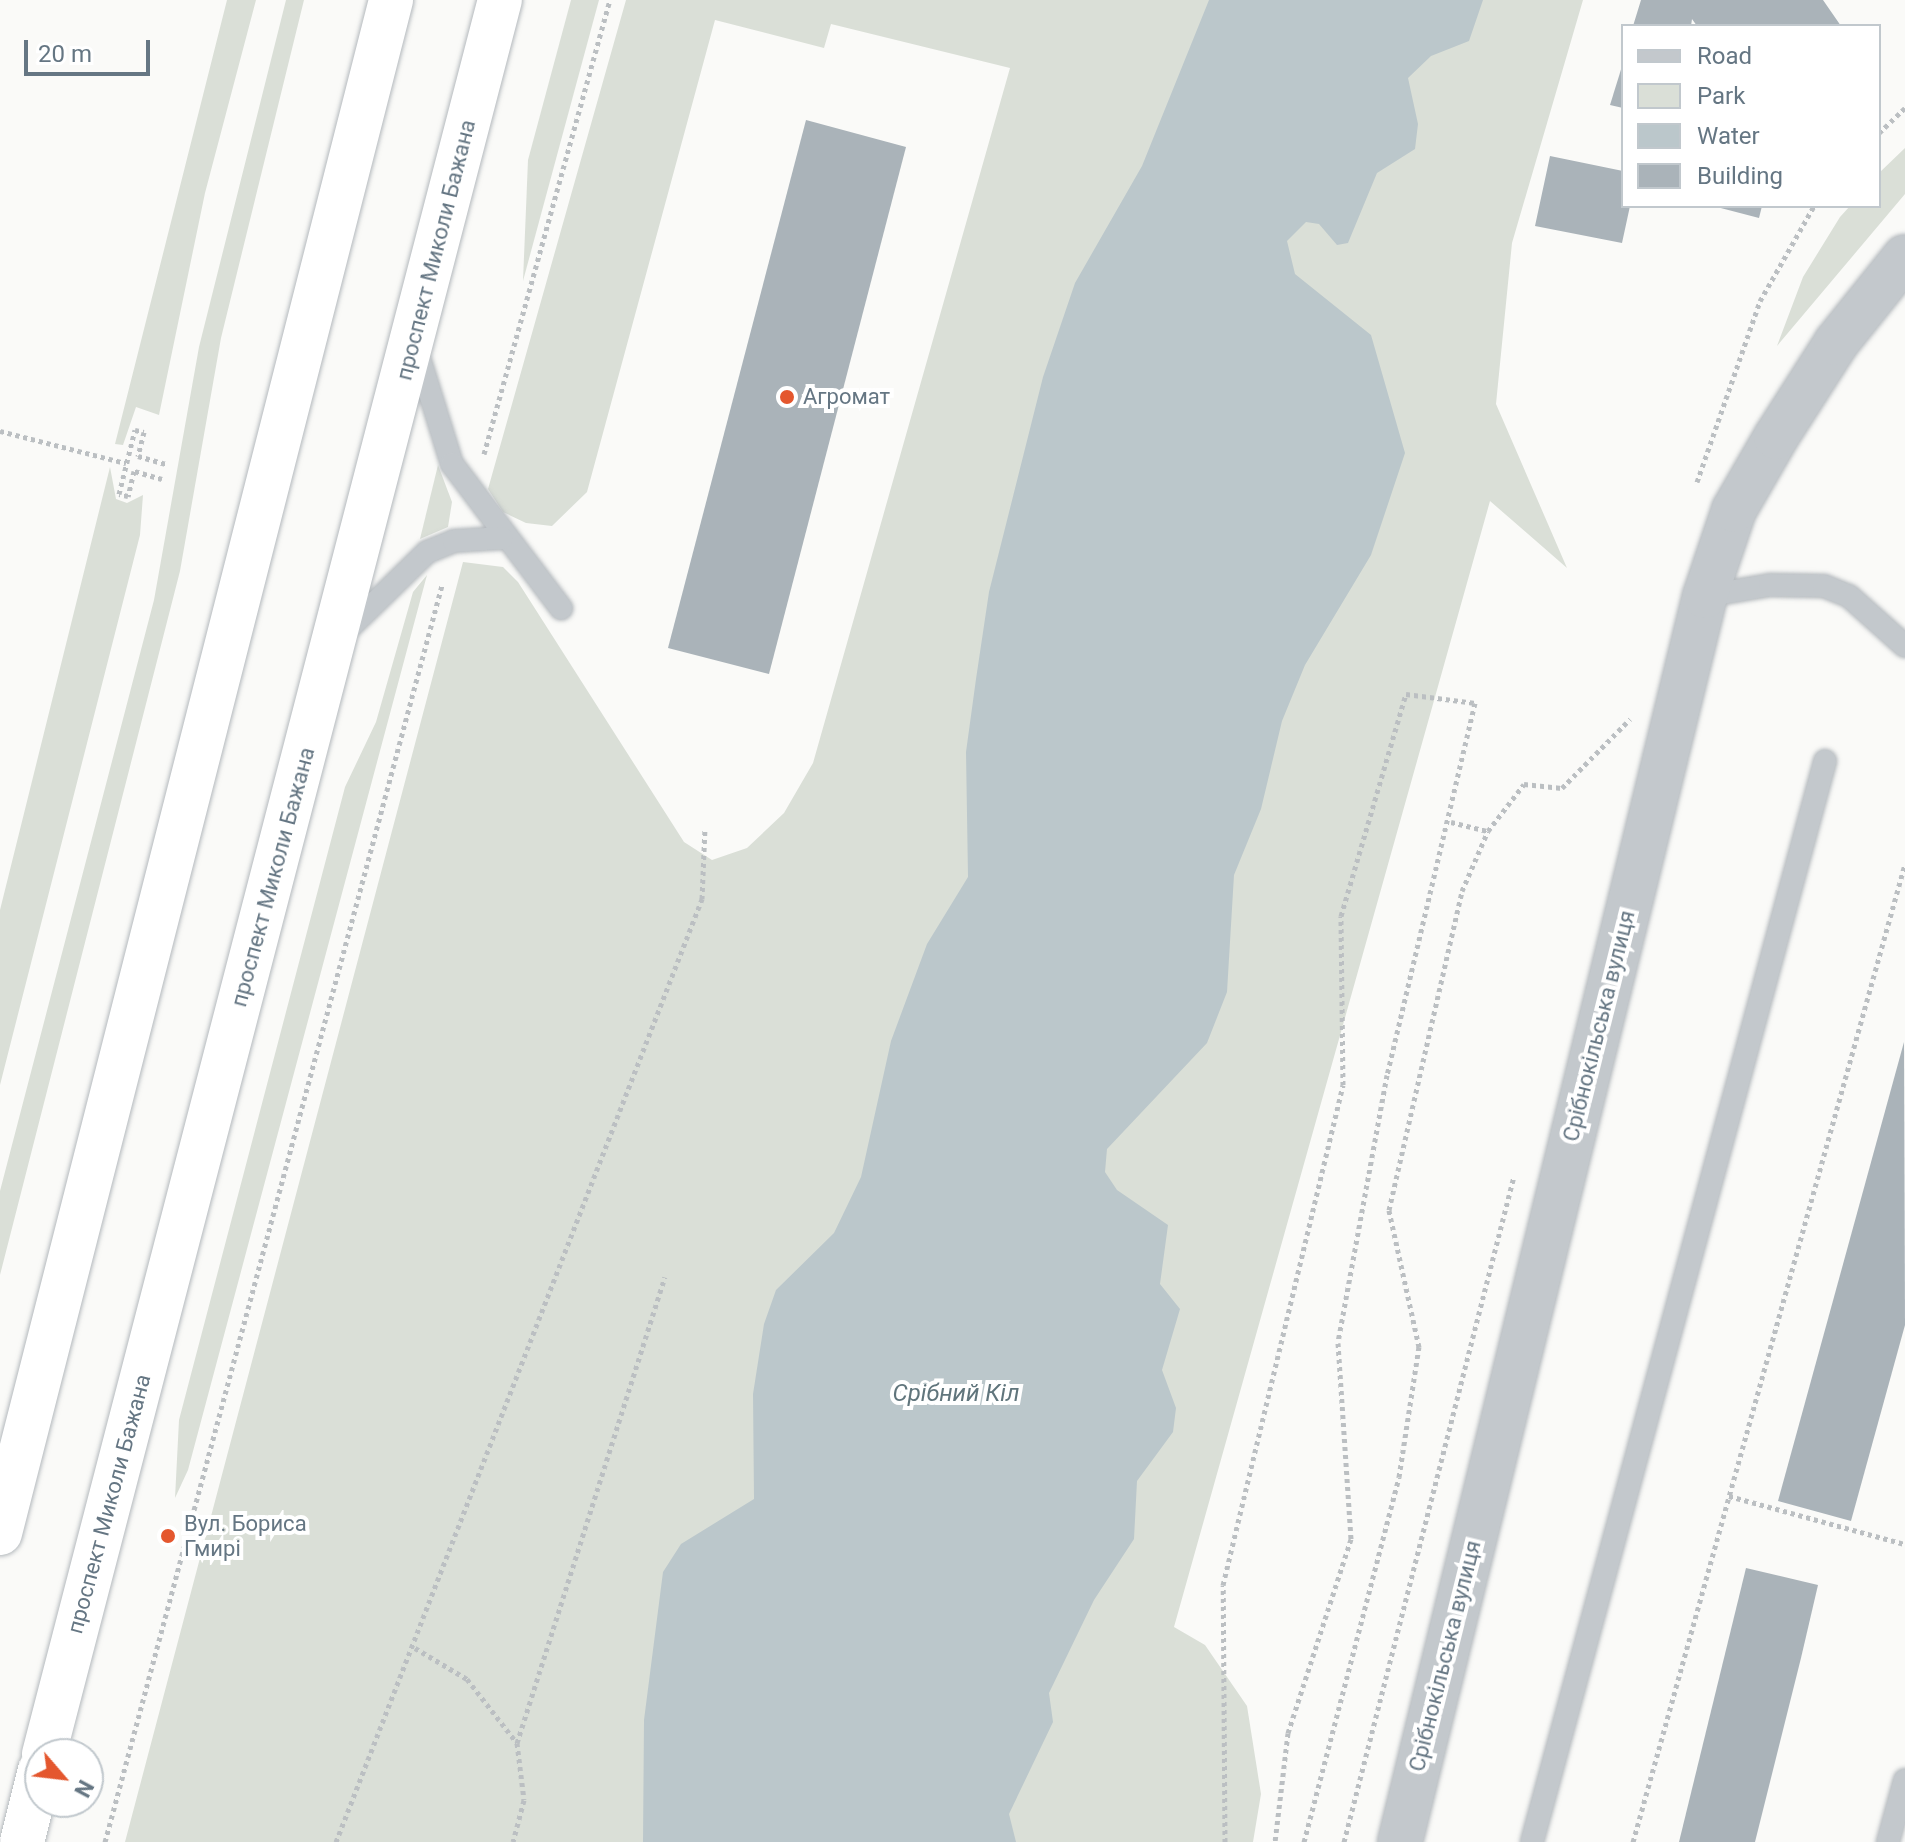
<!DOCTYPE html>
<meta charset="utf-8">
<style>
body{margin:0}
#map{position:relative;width:1905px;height:1842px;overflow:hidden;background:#fafaf8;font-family:Roboto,sans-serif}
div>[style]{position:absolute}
.green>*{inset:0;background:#dadfd7}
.water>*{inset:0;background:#bbc7cb}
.building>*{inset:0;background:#aab3b9}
.path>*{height:5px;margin-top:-2.5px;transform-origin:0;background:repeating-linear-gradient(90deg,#bbbfc2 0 4px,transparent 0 8px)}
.roads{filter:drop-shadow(0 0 2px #b4b9bd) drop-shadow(0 0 2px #b4b9bd)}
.service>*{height:22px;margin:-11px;padding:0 11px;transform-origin:11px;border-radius:11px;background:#c3c8cc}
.minor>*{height:44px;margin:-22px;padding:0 22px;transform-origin:22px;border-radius:22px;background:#c3c8cc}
.trunk>*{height:44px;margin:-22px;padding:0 22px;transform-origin:22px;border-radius:22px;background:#fff}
.dots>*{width:22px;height:22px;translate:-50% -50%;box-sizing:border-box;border:4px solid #fff;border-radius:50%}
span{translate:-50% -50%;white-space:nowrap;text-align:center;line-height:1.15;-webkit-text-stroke:8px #fff;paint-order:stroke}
.street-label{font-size:22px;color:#657683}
.poi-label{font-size:22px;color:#657683}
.left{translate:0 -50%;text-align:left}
.water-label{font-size:24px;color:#60757c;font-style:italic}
.legend{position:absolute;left:1621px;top:24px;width:260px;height:184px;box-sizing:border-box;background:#fff;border:2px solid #c1c8cd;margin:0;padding:10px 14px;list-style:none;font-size:24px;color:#657683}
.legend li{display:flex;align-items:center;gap:16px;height:40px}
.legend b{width:40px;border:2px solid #c1c8cd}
.north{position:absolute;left:24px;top:1738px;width:80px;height:80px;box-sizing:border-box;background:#fff;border:2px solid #c1c8cd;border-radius:50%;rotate:118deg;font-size:22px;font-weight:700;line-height:32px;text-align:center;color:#657683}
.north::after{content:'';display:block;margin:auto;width:28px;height:36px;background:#e4572e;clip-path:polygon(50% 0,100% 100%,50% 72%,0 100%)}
.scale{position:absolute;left:24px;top:40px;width:126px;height:36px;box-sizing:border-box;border:4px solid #657683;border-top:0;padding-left:10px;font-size:24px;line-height:28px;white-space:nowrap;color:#657683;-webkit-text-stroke:6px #fff;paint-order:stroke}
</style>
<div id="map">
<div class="green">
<i style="clip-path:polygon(227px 0,256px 0,205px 193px,159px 415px,136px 407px,123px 445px,115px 444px)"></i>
<i style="clip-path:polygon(286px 0,304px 0,221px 338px,180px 571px,0 1275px,0 1191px,154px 600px,199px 347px)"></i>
<i style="clip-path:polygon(571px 0,599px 0,523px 281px,528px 160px)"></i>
<i style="clip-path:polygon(626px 0,1583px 0,1512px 243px,1496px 404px,1567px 568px,1490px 501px,1174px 1627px,1205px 1645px,1247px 1706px,1261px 1794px,1253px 1842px,125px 1842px,463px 562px,503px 567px,518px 582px,684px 842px,712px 860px,747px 848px,784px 813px,813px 763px,1010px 68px,831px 24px,824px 48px,715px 20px,587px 492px,552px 526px,526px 523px,503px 512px,488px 489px)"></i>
<i style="clip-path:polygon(1905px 148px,1905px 194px,1777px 346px,1803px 277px,1840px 217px,1850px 206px,1879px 206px,1879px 173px)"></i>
<i style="clip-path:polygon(438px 465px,452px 502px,448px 527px,420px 539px)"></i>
<i style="clip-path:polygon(110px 467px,116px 499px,127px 503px,143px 495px,140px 535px,0 1085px,0 910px)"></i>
<i style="clip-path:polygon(427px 575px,188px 1470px,175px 1498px,179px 1420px,345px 787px,376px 722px,413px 592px)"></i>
</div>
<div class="water">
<i style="clip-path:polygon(1209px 0,1483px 0,1469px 41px,1431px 56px,1408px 78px,1418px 124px,1415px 149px,1377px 173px,1348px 243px,1337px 245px,1319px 224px,1306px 222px,1287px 241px,1295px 274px,1371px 335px,1405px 453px,1371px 555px,1305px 665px,1282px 721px,1261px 809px,1234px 875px,1227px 992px,1207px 1043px,1107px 1149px,1105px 1172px,1117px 1190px,1168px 1225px,1160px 1284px,1180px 1309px,1162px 1370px,1176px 1408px,1173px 1432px,1137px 1481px,1134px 1539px,1094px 1600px,1049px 1693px,1053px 1722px,1009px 1814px,1016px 1842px,643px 1842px,644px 1720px,663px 1572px,681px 1544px,754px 1499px,753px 1394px,764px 1324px,776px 1290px,834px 1233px,861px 1177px,891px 1041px,927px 944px,968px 877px,966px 752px,976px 679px,989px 592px,1043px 377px,1075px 283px,1142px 166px)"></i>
</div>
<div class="building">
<i style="clip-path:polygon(1641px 0,1823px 0,1841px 26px,1697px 26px,1692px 19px,1691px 26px,1633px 26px)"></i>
<i style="clip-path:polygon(1623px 63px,1623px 108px,1610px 105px)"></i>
<i style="clip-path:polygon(806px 120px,906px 147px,769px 674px,668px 648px)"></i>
<i style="clip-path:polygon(1550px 156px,1623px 171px,1623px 206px,1630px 206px,1622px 243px,1535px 226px)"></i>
<i style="clip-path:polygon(1713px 206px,1762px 206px,1759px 218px)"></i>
<i style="clip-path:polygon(1904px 1042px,1905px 1325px,1851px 1521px,1778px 1501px)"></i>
<i style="clip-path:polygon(1746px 1568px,1818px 1585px,1801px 1658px,1755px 1842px,1679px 1842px)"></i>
</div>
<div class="path">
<i style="left:1879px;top:133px;width:36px;rotate:-44deg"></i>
<i style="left:0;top:431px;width:130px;rotate:14.3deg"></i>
<i style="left:484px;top:454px;width:471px;rotate:-74.5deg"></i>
<i style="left:162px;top:479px;width:29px;rotate:-164deg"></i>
<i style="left:134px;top:471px;width:26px;rotate:103deg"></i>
<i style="left:128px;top:496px;width:9px;rotate:-167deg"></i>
<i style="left:119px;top:494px;width:66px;rotate:-76deg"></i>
<i style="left:135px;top:430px;width:9px;rotate:13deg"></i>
<i style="left:144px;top:432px;width:25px;rotate:104deg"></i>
<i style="left:138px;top:456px;width:29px;rotate:16deg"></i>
<i style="left:1697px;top:482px;width:192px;rotate:-70.8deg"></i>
<i style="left:1760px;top:301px;width:109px;rotate:-60.4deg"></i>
<i style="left:1451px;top:822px;width:38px;rotate:14deg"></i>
<i style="left:1729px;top:1496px;width:182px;rotate:15.3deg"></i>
<i style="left:415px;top:1648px;width:61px;rotate:30.8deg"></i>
<i style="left:467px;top:1679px;width:81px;rotate:52deg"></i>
<i style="left:517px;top:1743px;width:57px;rotate:83deg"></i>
<i style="left:524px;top:1800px;width:43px;rotate:104.7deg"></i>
<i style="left:517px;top:1743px;width:489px;rotate:-72.4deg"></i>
<i style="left:105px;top:1842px;width:1301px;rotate:-74.99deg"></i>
<i style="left:336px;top:1842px;width:1012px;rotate:-68.79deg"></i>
<i style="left:702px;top:899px;width:71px;rotate:-87.6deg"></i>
<i style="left:1225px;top:1842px;width:257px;rotate:-90.4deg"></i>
<i style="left:1223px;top:1585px;width:514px;rotate:-76.5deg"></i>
<i style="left:1343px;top:1085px;width:169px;rotate:-90.7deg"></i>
<i style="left:1341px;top:916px;width:231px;rotate:-73.7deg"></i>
<i style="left:1406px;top:694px;width:70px;rotate:7.4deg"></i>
<i style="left:1475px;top:703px;width:382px;rotate:103.3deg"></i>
<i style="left:1387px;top:1075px;width:272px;rotate:100.4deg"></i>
<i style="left:1338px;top:1343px;width:196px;rotate:86.2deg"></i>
<i style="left:1351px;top:1539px;width:204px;rotate:108deg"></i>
<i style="left:1288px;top:1733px;width:110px;rotate:96.8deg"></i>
<i style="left:1304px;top:1842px;width:377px;rotate:-75.4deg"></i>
<i style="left:1399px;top:1477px;width:132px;rotate:-81.3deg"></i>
<i style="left:1419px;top:1347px;width:140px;rotate:-102.4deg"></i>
<i style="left:1389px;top:1210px;width:327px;rotate:-77.1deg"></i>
<i style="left:1462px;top:891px;width:65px;rotate:-66.6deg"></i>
<i style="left:1488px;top:831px;width:59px;rotate:-52.5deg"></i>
<i style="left:1524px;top:784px;width:38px;rotate:6deg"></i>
<i style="left:1562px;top:788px;width:97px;rotate:-45.4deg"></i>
<i style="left:1344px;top:1842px;width:687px;rotate:-75.68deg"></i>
<i style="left:1633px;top:1842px;width:1015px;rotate:-74.46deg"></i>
</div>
<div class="roads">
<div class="service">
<i style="left:416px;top:348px;width:121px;rotate:72.8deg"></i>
<i style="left:452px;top:464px;width:181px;rotate:52.9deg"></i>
<i style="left:1705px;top:596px;width:66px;rotate:-9.6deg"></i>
<i style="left:1770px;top:585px;width:54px;rotate:1.1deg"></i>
<i style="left:1824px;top:586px;width:27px;rotate:22deg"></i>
<i style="left:1849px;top:596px;width:75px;rotate:41.8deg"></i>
<i style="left:343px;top:634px;width:117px;rotate:-44.3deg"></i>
<i style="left:427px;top:552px;width:29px;rotate:-22deg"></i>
<i style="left:454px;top:541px;width:48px;rotate:-3.6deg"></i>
<i style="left:1532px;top:1842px;width:1120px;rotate:-74.83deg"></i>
<i style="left:1888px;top:1842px;width:64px;rotate:-74.7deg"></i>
</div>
<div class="minor">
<i style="left:1400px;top:1842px;width:1283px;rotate:-76.25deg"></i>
<i style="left:1705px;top:596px;width:91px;rotate:-71.4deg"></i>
<i style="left:1734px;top:510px;width:84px;rotate:-60.1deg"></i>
<i style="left:1776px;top:437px;width:112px;rotate:-57.4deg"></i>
<i style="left:1836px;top:343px;width:110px;rotate:-51.3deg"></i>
</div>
<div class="trunk">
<i style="left:0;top:1533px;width:1582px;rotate:-75.69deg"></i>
<i style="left:44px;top:1754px;width:1812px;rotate:-75.43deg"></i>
<i style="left:22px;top:1842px;width:74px;rotate:-76deg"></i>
</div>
</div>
<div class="dots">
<i style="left:787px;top:397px;background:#e4572e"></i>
<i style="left:168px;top:1536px;background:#e4572e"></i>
</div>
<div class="street-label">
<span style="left:436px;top:250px;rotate:-76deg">проспект Миколи Бажана</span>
<span style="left:273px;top:877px;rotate:-75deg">проспект Миколи Бажана</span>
<span style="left:1599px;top:1026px;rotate:-76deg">Срібнокільська вулиця</span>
<span style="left:109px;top:1504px;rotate:-75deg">проспект Миколи Бажана</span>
<span style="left:1445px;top:1656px;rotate:-76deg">Срібнокільська вулиця</span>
</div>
<div class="poi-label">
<span class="left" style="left:803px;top:397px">Агромат</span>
<span class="left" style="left:184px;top:1536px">Вул. Бориса<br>Гмирі</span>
</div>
<div class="water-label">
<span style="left:956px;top:1394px">Срібний Кіл</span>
</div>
<ul class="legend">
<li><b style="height:10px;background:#c3c8cc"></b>Road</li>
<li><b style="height:22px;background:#dadfd7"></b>Park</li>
<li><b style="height:22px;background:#bbc7cb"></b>Water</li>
<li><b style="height:22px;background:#aab3b9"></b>Building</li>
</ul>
<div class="north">N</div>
<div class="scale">20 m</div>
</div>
